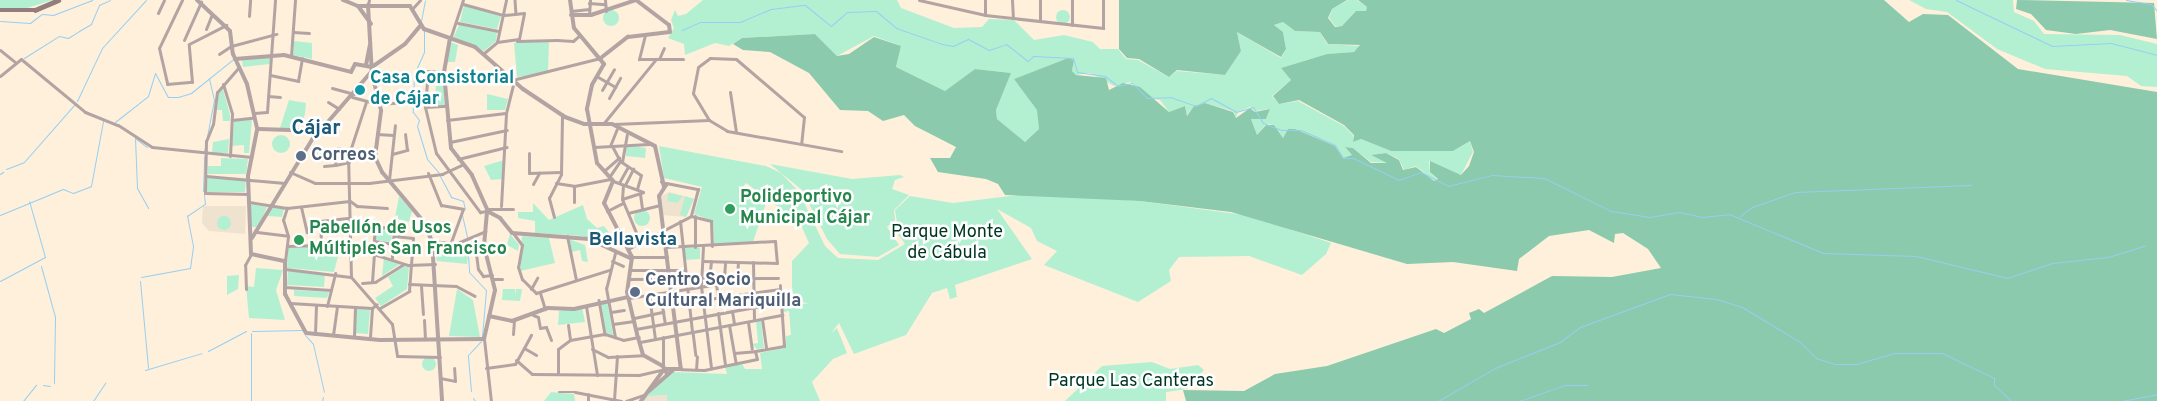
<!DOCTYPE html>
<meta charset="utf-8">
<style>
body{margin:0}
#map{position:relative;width:2157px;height:401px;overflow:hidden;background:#fef0db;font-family:Overpass,sans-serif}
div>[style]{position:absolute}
.education>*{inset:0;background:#efe2cf}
.green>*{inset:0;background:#b3f0d2}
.round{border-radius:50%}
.forest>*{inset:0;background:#8bcaac}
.stream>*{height:1px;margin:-0.5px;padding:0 0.5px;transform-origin:0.5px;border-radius:0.5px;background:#95cff3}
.pedestrian>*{height:2.5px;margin:-1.25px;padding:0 1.25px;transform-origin:1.25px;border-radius:1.25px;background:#b3a4a3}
.minor>*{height:3px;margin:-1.5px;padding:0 1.5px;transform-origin:1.5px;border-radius:1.5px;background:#b3a4a3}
.tertiary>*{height:4px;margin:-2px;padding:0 2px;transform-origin:2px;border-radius:2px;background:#b3a4a3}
.secondary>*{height:4.5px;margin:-2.25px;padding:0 2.25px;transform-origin:2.25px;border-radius:2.25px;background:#947e7d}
.dots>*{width:14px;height:14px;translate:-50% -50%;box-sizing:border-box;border:2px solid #fff;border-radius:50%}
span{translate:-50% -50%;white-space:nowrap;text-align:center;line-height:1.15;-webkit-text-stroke:5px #fff;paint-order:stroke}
.culture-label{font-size:18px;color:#0d838f;font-weight:700}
.left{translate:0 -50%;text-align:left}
.service-label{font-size:18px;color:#4e5e75;font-weight:700}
.leisure-label{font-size:18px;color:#27864d;font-weight:700}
.park-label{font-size:18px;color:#003522}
.neighbourhood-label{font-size:19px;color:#1a5978;font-weight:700}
.quarter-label{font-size:20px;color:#1a5978;font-weight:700}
</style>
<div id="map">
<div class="education">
<i style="clip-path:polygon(669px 192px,694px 199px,686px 217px,662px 215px,660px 197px)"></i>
<i style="clip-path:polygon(203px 206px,246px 206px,245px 234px,209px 231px,202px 223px)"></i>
<i style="clip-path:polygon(667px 395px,667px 401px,643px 401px,646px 396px)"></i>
</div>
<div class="green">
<i style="clip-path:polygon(0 0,53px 0,27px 8px,0 8px)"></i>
<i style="clip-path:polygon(703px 0,897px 0,901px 8px,954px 28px,982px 27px,989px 19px,1014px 20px,1034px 40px,1064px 35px,1093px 42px,1100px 49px,1118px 49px,1126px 59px,1138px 60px,1169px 77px,1177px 71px,1225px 75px,1241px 51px,1237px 32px,1281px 58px,1286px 49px,1283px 32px,1274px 25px,1283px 22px,1295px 31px,1320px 32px,1327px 44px,1360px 46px,1354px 52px,1327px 54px,1281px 68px,1291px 80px,1272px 96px,1279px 104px,1298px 101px,1344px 126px,1353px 135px,1353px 142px,1361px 139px,1391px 151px,1453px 151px,1470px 141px,1473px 152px,1461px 175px,1429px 161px,1430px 172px,1437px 179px,1434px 181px,1416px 166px,1404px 170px,1399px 159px,1386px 153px,1371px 155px,1388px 163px,1371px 162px,1353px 148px,1345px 147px,1352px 155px,1343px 158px,1335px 146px,1295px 129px,1288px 129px,1283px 138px,1274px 125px,1266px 124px,1257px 135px,1251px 119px,1266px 119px,1270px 109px,1255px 111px,1250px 107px,1238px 112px,1236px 118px,1233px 111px,1205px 103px,1194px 106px,1187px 115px,1185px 106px,1169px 112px,1160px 100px,1149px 98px,1130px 82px,1114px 86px,1090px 73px,1076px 75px,1072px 71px,1074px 60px,1068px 58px,1014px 79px,1038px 110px,1039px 129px,1025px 142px,997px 119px,996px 110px,1011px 73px,975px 69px,945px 91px,896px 67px,901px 46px,874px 36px,837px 56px,815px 34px,742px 38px,729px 46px,715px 43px,685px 55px,684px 44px,668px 38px,674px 28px,671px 20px,675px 10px,678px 16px,686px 14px)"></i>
<i style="clip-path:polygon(1348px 0,1357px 0,1367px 7px,1366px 11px,1356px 11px,1342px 26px,1335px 26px,1329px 18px,1332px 9px)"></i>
<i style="clip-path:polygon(1909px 0,2013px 0,2014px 12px,2034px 21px,2044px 34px,2120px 35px,2157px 44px,2157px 87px,2141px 86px,2127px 76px,2045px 69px,1997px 49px,1947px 12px,1926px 9px)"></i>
<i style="clip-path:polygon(464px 5px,501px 16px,497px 29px,460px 22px)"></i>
<i class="round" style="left:603px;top:10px;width:16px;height:16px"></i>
<i class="round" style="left:1056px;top:10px;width:14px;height:14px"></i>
<i style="clip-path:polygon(459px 25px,497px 32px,496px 41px,484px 51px,453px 38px)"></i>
<i style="clip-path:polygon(549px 40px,548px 73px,517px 77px,514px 43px)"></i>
<i style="clip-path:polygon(294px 41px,312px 43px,312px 59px,293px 55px)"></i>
<i style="clip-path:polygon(450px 42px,458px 45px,455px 62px,447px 62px)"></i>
<i style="clip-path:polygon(270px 57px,270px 64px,243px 67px,242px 60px)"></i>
<i style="clip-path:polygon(436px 86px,444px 86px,445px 105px,434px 105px)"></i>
<i style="clip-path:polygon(223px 89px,230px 115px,230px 121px,223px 121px,222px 110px,217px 110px,218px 94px)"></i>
<i style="clip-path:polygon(487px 94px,508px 99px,505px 110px,487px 110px)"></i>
<i style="clip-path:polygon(289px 100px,306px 103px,305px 114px,302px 124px,295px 123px,294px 131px,279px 131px)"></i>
<i style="clip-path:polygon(252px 119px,249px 153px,244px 153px,244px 145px,232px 146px,234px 121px)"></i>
<i class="round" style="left:272px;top:135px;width:18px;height:18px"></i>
<i style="clip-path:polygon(229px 139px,228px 153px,212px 153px,213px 142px)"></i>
<i style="clip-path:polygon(626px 145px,646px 148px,645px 158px,626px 156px)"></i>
<i style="clip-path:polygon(659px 146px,766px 166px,781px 173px,799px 192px,825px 246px,838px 258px,878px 260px,905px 244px,892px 226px,897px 222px,895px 210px,910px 196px,953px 203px,1027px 194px,1140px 201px,1252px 216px,1331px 243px,1326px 254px,1302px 275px,1249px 256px,1179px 257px,1169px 270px,1171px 281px,1138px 302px,1044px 265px,1057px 251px,1037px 241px,1031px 228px,997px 209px,1032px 259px,955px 285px,957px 297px,950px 299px,947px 288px,932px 293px,906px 335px,854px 354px,839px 323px,831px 333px,837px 328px,847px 353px,833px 359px,812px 382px,820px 401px,667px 401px,667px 395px,648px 396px,644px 401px,647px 394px,671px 372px,727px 374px,725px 367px,742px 364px,745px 369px,762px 369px,760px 353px,785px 348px,786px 336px,791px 335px,789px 311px,783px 312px,782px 302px,808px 304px,797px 300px,792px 291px,792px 261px,809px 243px,800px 223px,746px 183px,743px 187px,766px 203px,753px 242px,714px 244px,713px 221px,694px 214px,702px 187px,664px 178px)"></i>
<i style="clip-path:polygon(310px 148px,327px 153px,325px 159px,316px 157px,312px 161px)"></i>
<i style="clip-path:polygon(221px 158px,248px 159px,246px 174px,208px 174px,208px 166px,221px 166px)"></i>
<i style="clip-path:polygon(504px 160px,502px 179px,491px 180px,484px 166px)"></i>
<i style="clip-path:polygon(770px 164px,852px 179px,900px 175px,904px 177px,895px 180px,892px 189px,909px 195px,894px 210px,895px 220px,887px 227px,899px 245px,878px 257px,840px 254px,827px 239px,802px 190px)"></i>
<i style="clip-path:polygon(207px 177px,246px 178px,245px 192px,207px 192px)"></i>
<i style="clip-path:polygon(669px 193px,674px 194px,683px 196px,677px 203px,667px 201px)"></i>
<i style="clip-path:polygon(399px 196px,412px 211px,409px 222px,395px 218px)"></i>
<i style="clip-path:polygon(685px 196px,694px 199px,686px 217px,680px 215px)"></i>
<i style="clip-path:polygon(533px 203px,549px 220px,583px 205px,587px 219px,597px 228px,604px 226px,616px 241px,606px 248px,583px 236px,535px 233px,535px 221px,518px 218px,518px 212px,533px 212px)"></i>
<i style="clip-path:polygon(250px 204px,267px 207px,258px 228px,249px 226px)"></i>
<i style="clip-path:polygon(270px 207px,284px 209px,282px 217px,267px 216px)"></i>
<i class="round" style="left:634px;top:210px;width:16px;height:16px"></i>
<i class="round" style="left:217px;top:216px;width:14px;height:14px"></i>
<i style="clip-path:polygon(376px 227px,393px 230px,391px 242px,375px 240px)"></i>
<i style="clip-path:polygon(510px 234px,519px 245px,518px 251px,507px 245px)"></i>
<i style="clip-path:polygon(522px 236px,549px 238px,555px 263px,520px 271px)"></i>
<i style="clip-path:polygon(569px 239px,585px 245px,588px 262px,582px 261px,580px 250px,572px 252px)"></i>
<i style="clip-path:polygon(341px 245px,334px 272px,287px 268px,288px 248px)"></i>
<i style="clip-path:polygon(683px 248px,700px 248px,700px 259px,685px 260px)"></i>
<i style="clip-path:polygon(435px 253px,468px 254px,467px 264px,437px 261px)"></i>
<i style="clip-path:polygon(384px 257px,400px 264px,382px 276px)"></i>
<i style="clip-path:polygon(405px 266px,409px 267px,407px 289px,381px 306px,375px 298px,393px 286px,388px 277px)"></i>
<i style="clip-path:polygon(256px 268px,283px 270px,276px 290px,285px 320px,249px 318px,246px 286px,254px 287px)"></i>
<i style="clip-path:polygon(288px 271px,325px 274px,324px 287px,287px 285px)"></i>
<i style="clip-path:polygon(239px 275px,238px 289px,227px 295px,227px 276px)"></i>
<i style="clip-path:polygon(457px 289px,473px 300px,480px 337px,449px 336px)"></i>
<i style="clip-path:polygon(503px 289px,515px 289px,515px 295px,516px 289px,522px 289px,520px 301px,502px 300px)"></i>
<i style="clip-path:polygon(294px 290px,329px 292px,327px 298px,294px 296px)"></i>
<i style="clip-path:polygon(607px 300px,613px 335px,613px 336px,606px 332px,601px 301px)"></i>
<i style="clip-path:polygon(582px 307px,585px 322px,558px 325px,559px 311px)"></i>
<i style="clip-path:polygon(356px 309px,370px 310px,368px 334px,355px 333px)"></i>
<i style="clip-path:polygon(756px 321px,761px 321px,764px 348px,757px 349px,752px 344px,758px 343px)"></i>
<i class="round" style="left:422px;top:357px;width:14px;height:14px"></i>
<i style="clip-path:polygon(1152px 362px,1170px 369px,1198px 365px,1204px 370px,1187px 389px,1166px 392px,1166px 401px,1065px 401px,1102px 366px)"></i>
<i style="clip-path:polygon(551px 392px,574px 394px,575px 401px,544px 401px)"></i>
</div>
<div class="forest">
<i style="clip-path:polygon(1119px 0,1347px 0,1332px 9px,1328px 18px,1335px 27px,1342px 26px,1356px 11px,1366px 11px,1367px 7px,1358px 0,1884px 0,1909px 22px,1923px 14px,1948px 15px,2018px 69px,2157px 92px,2157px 401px,1186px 401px,1183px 390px,1244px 391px,1275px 374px,1327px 366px,1436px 329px,1444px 333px,1471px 319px,1469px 313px,1479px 309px,1484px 313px,1552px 276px,1612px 277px,1661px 268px,1648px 249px,1623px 233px,1615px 234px,1614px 243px,1589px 230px,1549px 236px,1519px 259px,1517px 271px,1453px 262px,1407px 264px,1231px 212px,1140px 201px,1005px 195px,998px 184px,986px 179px,938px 172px,930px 158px,950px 158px,956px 147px,915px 126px,904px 115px,883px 121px,868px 111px,840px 110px,809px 73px,770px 52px,743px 50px,733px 44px,742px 38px,815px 34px,837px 56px,849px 54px,874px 37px,901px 46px,896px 67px,945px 91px,975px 69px,1011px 73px,996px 110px,997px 119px,1025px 142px,1039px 129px,1037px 110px,1014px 79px,1068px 58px,1074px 60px,1072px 71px,1076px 75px,1106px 78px,1109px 90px,1123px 83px,1140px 87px,1169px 112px,1185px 106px,1187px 116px,1194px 106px,1205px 103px,1233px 112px,1236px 118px,1250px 108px,1255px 112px,1270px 109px,1266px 119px,1251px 119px,1257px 135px,1266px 125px,1274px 125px,1283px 138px,1288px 129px,1295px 129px,1335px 146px,1343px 158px,1352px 155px,1345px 147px,1353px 148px,1371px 163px,1387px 163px,1371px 155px,1386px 153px,1399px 160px,1403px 170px,1416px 167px,1434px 181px,1438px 179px,1430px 172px,1430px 161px,1461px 175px,1469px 166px,1474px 152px,1470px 141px,1453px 151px,1391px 151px,1361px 139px,1353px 142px,1354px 135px,1344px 125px,1299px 100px,1279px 104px,1273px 96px,1291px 80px,1281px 68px,1327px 54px,1354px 52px,1360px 45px,1328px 44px,1320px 32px,1295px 31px,1283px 22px,1274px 25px,1283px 32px,1286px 49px,1281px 57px,1237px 32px,1241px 51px,1225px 75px,1177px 70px,1169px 77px,1139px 59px,1127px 58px,1119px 49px)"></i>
<i style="clip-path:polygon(2017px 0,2154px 3px,2157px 39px,2110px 30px,2076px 34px,2046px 30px,2031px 14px,2016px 9px)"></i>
</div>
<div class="stream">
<i style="left:1956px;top:0;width:106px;rotate:25.6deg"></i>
<i style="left:2052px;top:46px;width:59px;rotate:-2.9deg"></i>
<i style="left:2111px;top:43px;width:48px;rotate:14.6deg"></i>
<i style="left:2126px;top:0;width:25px;rotate:9deg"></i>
<i style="left:2151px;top:4px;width:9px;rotate:49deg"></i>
<i style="left:0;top:21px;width:30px;rotate:4deg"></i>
<i style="left:30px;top:23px;width:15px;rotate:-37deg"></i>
<i style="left:42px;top:14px;width:11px;rotate:5deg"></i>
<i style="left:53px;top:15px;width:42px;rotate:-21deg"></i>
<i style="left:421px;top:21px;width:21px;rotate:-79deg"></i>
<i style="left:424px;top:30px;width:22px;rotate:90deg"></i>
<i style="left:424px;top:52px;width:24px;rotate:114deg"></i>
<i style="left:414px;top:74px;width:38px;rotate:92deg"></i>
<i style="left:413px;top:112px;width:10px;rotate:53deg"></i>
<i style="left:419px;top:120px;width:6px;rotate:108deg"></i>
<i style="left:417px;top:126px;width:34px;rotate:73deg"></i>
<i style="left:427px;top:159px;width:18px;rotate:49deg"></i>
<i style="left:682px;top:30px;width:20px;rotate:-24deg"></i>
<i style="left:700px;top:22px;width:40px"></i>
<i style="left:740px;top:22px;width:34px;rotate:-23deg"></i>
<i style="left:771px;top:9px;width:34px;rotate:-7deg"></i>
<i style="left:805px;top:5px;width:33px;rotate:39deg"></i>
<i style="left:831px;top:26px;width:21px;rotate:-41deg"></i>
<i style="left:847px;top:12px;width:29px;rotate:-2deg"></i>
<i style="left:876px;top:11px;width:26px;rotate:40deg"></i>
<i style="left:896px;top:28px;width:49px;rotate:19.2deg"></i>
<i style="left:942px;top:44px;width:11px;rotate:10deg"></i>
<i style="left:953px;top:46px;width:17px;rotate:-25deg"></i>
<i style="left:968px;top:39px;width:24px;rotate:28deg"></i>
<i style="left:989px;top:50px;width:18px;rotate:-19deg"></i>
<i style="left:1006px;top:44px;width:28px;rotate:38deg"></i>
<i style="left:1028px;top:61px;width:7px;rotate:-45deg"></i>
<i style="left:1033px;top:56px;width:40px;rotate:2.9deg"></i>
<i style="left:1073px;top:58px;width:15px;rotate:74deg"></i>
<i style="left:1077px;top:72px;width:28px;rotate:8deg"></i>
<i style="left:1105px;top:76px;width:16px;rotate:38deg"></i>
<i style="left:1118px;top:86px;width:14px;rotate:-12deg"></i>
<i style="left:1132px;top:83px;width:21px;rotate:45deg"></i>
<i style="left:1147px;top:98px;width:23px;rotate:-2deg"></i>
<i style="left:1170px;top:97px;width:28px;rotate:19deg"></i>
<i style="left:1196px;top:106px;width:17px;rotate:-28deg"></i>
<i style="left:1211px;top:98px;width:29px;rotate:29deg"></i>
<i style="left:1236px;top:112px;width:18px;rotate:-16deg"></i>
<i style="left:1253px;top:107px;width:19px;rotate:58deg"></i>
<i style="left:1263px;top:123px;width:19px;rotate:21deg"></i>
<i style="left:1281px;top:130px;width:20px"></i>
<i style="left:1301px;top:130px;width:37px;rotate:24deg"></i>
<i style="left:1335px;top:145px;width:15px;rotate:58deg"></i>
<i style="left:1343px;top:158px;width:10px"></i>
<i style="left:1353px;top:158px;width:51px;rotate:25.6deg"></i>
<i style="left:1399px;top:180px;width:23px;rotate:-20deg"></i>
<i style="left:1421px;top:172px;width:30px;rotate:27deg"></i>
<i style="left:1448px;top:186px;width:45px;rotate:-14deg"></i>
<i style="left:1492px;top:175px;width:52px;rotate:3.3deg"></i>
<i style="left:1544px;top:178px;width:75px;rotate:26.2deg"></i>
<i style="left:1611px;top:211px;width:39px;rotate:9deg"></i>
<i style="left:1650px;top:217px;width:29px;rotate:-10deg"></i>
<i style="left:1679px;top:212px;width:24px;rotate:12deg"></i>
<i style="left:1702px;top:217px;width:27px;rotate:-6deg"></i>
<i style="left:1729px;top:214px;width:102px;rotate:22.5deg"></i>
<i style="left:1823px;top:253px;width:93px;rotate:1.8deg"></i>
<i style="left:1916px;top:256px;width:94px;rotate:13.6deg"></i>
<i style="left:2007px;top:278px;width:47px;rotate:-18.4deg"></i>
<i style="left:2052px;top:263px;width:56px;rotate:-6.1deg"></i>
<i style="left:2108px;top:257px;width:39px;rotate:-17deg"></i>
<i style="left:79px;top:31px;width:14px;rotate:-30deg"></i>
<i style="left:91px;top:24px;width:21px;rotate:-67deg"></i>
<i style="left:99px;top:5px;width:12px;rotate:-24deg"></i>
<i style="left:24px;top:58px;width:41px;rotate:-32.2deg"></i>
<i style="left:59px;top:36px;width:9px;rotate:13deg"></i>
<i style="left:68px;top:38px;width:13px;rotate:-32deg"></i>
<i style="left:77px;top:101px;width:59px;rotate:-64.7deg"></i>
<i style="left:102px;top:48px;width:65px;rotate:-47.5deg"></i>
<i style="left:115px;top:122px;width:42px;rotate:-38.2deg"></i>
<i style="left:148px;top:96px;width:24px;rotate:-73deg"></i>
<i style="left:155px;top:73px;width:27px;rotate:62deg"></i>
<i style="left:168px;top:97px;width:10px"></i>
<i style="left:178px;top:97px;width:14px;rotate:-17deg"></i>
<i style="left:191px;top:93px;width:53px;rotate:-38.8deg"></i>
<i style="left:135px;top:138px;width:15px;rotate:37deg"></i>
<i style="left:135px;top:138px;width:50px;rotate:87.7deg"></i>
<i style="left:137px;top:188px;width:23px;rotate:61deg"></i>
<i style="left:204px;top:152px;width:53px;rotate:-79.1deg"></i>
<i style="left:214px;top:100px;width:22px;rotate:-103deg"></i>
<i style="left:6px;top:169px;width:19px;rotate:-21deg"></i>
<i style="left:24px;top:162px;width:77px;rotate:-48.7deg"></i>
<i style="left:0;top:174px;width:4px;rotate:-34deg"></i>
<i style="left:440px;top:176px;width:24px;rotate:62deg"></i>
<i style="left:451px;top:197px;width:13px;rotate:18deg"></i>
<i style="left:463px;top:201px;width:8px;rotate:76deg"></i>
<i style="left:203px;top:191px;width:35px;rotate:-88deg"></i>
<i style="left:0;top:215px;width:68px;rotate:-22.4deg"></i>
<i style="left:63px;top:189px;width:11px;rotate:22deg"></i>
<i style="left:73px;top:193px;width:19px;rotate:-21deg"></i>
<i style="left:91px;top:186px;width:66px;rotate:-79.5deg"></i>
<i style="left:462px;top:215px;width:23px;rotate:77deg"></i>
<i style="left:1740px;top:216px;width:15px;rotate:-37deg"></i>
<i style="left:1752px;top:207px;width:46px;rotate:-19.2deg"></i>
<i style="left:1795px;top:192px;width:176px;rotate:-2.3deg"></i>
<i style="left:467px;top:241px;width:31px;rotate:86deg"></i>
<i style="left:469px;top:272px;width:25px;rotate:47deg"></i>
<i style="left:486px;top:290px;width:47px;rotate:94.9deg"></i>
<i style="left:41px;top:266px;width:53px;rotate:74.6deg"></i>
<i style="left:55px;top:317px;width:66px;rotate:90.9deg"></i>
<i style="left:141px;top:277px;width:50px;rotate:-10.4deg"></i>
<i style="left:190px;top:268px;width:22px;rotate:-82deg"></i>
<i style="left:193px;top:246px;width:31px;rotate:-101deg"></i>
<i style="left:187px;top:216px;width:22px;rotate:-34deg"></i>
<i style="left:205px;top:204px;width:9px;rotate:-96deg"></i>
<i style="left:0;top:281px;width:51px;rotate:-28.1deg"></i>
<i style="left:45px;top:257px;width:58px;rotate:-105.9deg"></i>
<i style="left:140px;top:281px;width:87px;rotate:84.7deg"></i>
<i style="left:283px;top:282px;width:26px;rotate:74deg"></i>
<i style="left:252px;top:331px;width:51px;rotate:-1.1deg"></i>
<i style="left:305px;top:335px;width:12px;rotate:48deg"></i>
<i style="left:313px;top:344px;width:49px;rotate:77.1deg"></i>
<i style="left:208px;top:351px;width:43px;rotate:-27.8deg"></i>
<i style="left:145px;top:370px;width:59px;rotate:-16.6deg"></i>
<i style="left:43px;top:385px;width:7px;rotate:8deg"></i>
<i style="left:471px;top:391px;width:36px;rotate:-95deg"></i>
<i style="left:468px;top:355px;width:19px;rotate:-47deg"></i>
<i style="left:473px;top:398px;width:4px;rotate:56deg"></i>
<i style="left:23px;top:401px;width:21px;rotate:-51deg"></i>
<i style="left:93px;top:401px;width:22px;rotate:-56deg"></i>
<i style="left:251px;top:401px;width:68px;rotate:-90deg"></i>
<i style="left:322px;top:401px;width:4px;rotate:-76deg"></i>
<i style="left:1438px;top:401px;width:66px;rotate:-30.1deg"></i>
<i style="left:1495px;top:368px;width:70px;rotate:-21.8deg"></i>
<i style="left:1560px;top:342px;width:25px;rotate:-37deg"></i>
<i style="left:1580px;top:327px;width:96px;rotate:-20.1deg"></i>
<i style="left:1670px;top:294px;width:46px;rotate:6.2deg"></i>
<i style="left:1716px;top:299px;width:27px;rotate:17deg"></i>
<i style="left:1742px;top:307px;width:68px;rotate:31.1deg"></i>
<i style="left:1800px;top:342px;width:23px;rotate:45deg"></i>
<i style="left:1816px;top:358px;width:19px;rotate:18deg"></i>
<i style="left:1834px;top:364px;width:22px"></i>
<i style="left:1856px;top:364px;width:40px;rotate:-16deg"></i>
<i style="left:1894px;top:353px;width:48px"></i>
<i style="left:1942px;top:353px;width:58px;rotate:25.7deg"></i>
<i style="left:1994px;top:378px;width:7px;rotate:90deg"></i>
<i style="left:1994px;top:385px;width:23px;rotate:43deg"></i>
<i style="left:1519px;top:401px;width:49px;rotate:-19.2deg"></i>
<i style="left:1565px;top:385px;width:22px"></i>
<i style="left:2122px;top:401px;width:36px;rotate:-11deg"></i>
</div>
<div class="pedestrian">
<i style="left:515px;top:0;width:14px;rotate:86deg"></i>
<i style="left:589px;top:3px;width:16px;rotate:4deg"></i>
<i style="left:571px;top:11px;width:18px;rotate:-6deg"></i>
<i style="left:517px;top:41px;width:40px;rotate:-1.4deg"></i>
<i style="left:232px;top:120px;width:20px;rotate:-6deg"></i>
<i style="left:604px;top:171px;width:20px;rotate:-41deg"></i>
<i style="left:610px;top:176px;width:18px;rotate:-56deg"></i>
<i style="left:619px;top:183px;width:18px;rotate:-61deg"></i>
<i style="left:625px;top:185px;width:18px;rotate:-63deg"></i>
<i style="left:599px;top:300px;width:35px;rotate:80deg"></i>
<i style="left:693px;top:332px;width:23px;rotate:83deg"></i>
<i style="left:696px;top:370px;width:13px;rotate:-86deg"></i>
<i style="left:559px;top:392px;width:16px"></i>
</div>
<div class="minor">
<i style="left:182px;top:0;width:53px;rotate:115.6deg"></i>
<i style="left:159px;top:48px;width:37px;rotate:77deg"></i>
<i style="left:167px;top:84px;width:25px;rotate:-5deg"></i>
<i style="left:192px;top:82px;width:38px;rotate:-95deg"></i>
<i style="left:189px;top:44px;width:42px;rotate:-27.2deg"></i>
<i style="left:605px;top:0;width:11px;rotate:85deg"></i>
<i style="left:919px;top:0;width:68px;rotate:12.8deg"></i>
<i style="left:985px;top:15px;width:119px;rotate:6.3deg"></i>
<i style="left:1103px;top:28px;width:28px;rotate:-90deg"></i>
<i style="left:985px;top:0;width:15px;rotate:90deg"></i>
<i style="left:1012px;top:0;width:18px;rotate:87deg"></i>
<i style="left:1040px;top:0;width:21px;rotate:90deg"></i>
<i style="left:1072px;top:0;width:25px;rotate:90deg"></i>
<i style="left:463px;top:4px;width:41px;rotate:15.4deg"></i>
<i style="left:368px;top:5px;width:5px;rotate:-79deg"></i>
<i style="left:412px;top:9px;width:12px;rotate:-48deg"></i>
<i style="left:158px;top:13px;width:14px;rotate:-65deg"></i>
<i style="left:589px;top:15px;width:15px;rotate:-86deg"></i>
<i style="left:249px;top:16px;width:16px;rotate:-86deg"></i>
<i style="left:458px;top:23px;width:41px;rotate:11.3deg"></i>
<i style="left:206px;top:29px;width:16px;rotate:-68deg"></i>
<i style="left:293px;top:32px;width:16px;rotate:4deg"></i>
<i style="left:645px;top:35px;width:25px;rotate:104deg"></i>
<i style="left:639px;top:59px;width:44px"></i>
<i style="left:450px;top:39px;width:41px;rotate:-71.6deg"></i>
<i style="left:184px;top:40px;width:42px;rotate:-65.9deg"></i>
<i style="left:557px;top:40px;width:16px;rotate:4deg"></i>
<i style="left:573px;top:41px;width:9px;rotate:-41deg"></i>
<i style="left:497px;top:42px;width:43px;rotate:-77.9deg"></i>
<i style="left:0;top:50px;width:19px;rotate:39deg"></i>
<i style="left:484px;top:53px;width:17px;rotate:-40deg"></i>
<i style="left:497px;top:42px;width:22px;rotate:-8deg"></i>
<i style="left:519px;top:39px;width:26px;rotate:-79deg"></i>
<i style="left:524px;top:13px;width:20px;rotate:174deg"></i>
<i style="left:219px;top:54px;width:14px;rotate:-34deg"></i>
<i style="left:231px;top:46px;width:47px;rotate:-14.9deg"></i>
<i style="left:291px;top:56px;width:56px;rotate:-85.9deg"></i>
<i style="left:659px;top:59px;width:12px;rotate:-66deg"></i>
<i style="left:239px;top:67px;width:33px;rotate:131deg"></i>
<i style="left:217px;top:92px;width:32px;rotate:97deg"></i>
<i style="left:213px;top:124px;width:18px;rotate:112deg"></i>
<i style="left:206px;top:141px;width:52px;rotate:91.1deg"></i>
<i style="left:205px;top:193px;width:43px;rotate:1.3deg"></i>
<i style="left:444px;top:72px;width:16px;rotate:-176deg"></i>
<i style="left:428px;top:71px;width:36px;rotate:95deg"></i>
<i style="left:425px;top:107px;width:47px;rotate:76.6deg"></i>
<i style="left:436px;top:153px;width:74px;rotate:53.3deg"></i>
<i style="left:480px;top:212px;width:7px;rotate:-8deg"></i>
<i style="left:270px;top:75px;width:29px;rotate:12deg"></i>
<i style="left:298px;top:81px;width:23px;rotate:-80deg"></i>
<i style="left:0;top:76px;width:27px;rotate:-39deg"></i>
<i style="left:21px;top:59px;width:83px;rotate:39.6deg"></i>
<i style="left:85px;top:112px;width:35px;rotate:22deg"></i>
<i style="left:118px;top:125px;width:40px;rotate:32.9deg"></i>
<i style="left:152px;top:147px;width:100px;rotate:5.7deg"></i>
<i style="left:598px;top:77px;width:20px;rotate:30deg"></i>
<i style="left:512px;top:80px;width:91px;rotate:-14deg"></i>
<i style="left:223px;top:84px;width:31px;rotate:73deg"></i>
<i style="left:232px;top:114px;width:42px;rotate:92.7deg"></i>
<i style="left:332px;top:88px;width:23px;rotate:15deg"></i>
<i style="left:602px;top:90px;width:24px;rotate:-60deg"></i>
<i style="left:730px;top:92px;width:40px;rotate:81.5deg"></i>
<i style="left:268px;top:96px;width:12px;rotate:5deg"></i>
<i style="left:352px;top:97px;width:27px;rotate:15deg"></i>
<i style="left:378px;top:104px;width:28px;rotate:-4deg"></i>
<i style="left:609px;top:98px;width:23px;rotate:-61deg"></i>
<i style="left:328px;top:102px;width:13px;rotate:32deg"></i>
<i style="left:425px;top:107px;width:22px;rotate:-3deg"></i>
<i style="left:254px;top:113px;width:13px;rotate:-4deg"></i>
<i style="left:267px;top:112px;width:112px;rotate:-85.9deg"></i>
<i style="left:447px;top:120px;width:59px;rotate:-6.8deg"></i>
<i style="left:709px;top:120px;width:31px;rotate:-121deg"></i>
<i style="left:693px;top:93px;width:26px;rotate:-79deg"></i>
<i style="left:698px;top:67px;width:15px;rotate:-37deg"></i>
<i style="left:710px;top:58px;width:26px;rotate:2deg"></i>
<i style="left:736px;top:59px;width:89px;rotate:40.5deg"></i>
<i style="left:804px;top:117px;width:27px;rotate:96deg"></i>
<i style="left:603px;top:124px;width:84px;rotate:-50.8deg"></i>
<i style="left:614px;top:124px;width:95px;rotate:-2.4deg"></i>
<i style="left:709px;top:120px;width:21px;rotate:31deg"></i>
<i style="left:727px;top:131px;width:116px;rotate:10deg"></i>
<i style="left:377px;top:134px;width:16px;rotate:4deg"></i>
<i style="left:450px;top:142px;width:58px;rotate:-11.9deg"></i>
<i style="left:610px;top:146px;width:18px;rotate:-68deg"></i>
<i style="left:612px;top:146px;width:17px;rotate:62deg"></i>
<i style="left:620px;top:161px;width:25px;rotate:34deg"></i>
<i style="left:641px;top:175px;width:15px;rotate:106deg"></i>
<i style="left:594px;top:147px;width:55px;rotate:-3.1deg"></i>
<i style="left:529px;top:153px;width:20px;rotate:90deg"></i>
<i style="left:529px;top:173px;width:32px;rotate:-2deg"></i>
<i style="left:392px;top:154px;width:16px;rotate:-15deg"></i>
<i style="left:407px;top:150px;width:16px;rotate:-97deg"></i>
<i style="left:458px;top:159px;width:50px;rotate:-13.8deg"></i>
<i style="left:349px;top:162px;width:14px;rotate:168deg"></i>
<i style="left:335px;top:165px;width:17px;rotate:-80deg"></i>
<i style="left:338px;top:148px;width:11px;rotate:15deg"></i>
<i style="left:622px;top:162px;width:28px;rotate:-80deg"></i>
<i style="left:324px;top:166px;width:11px;rotate:-5deg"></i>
<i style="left:290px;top:172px;width:27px;rotate:24deg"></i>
<i style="left:315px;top:183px;width:54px"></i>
<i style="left:369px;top:183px;width:74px;rotate:-7deg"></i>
<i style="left:442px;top:174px;width:23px;rotate:-25deg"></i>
<i style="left:428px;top:173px;width:35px;rotate:68deg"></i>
<i style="left:441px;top:205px;width:22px;rotate:10deg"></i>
<i style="left:463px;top:209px;width:37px;rotate:110deg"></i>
<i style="left:206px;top:176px;width:79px;rotate:5.1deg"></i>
<i style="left:389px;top:180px;width:55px;rotate:-83.8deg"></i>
<i style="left:613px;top:181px;width:32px;rotate:20deg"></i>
<i style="left:556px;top:183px;width:18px;rotate:9deg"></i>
<i style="left:574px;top:186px;width:37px;rotate:-11deg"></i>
<i style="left:666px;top:183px;width:33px;rotate:11deg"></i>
<i style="left:698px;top:189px;width:28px;rotate:105deg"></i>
<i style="left:533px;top:184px;width:13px;rotate:-61deg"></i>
<i style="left:623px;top:185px;width:14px;rotate:94deg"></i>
<i style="left:622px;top:199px;width:47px;rotate:67.3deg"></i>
<i style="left:640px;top:194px;width:15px;rotate:82deg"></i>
<i style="left:622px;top:199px;width:22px;rotate:-18deg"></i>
<i style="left:249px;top:202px;width:38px;rotate:9deg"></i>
<i style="left:287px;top:208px;width:63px;rotate:-6.3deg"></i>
<i style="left:350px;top:201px;width:9px;rotate:36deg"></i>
<i style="left:357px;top:206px;width:30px;rotate:4deg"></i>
<i style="left:574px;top:202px;width:16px;rotate:-90deg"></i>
<i style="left:501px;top:206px;width:93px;rotate:-86.9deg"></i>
<i style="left:506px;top:113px;width:32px;rotate:-76deg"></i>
<i style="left:301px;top:207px;width:26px;rotate:77deg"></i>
<i style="left:487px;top:209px;width:26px"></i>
<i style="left:607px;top:211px;width:18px;rotate:-27deg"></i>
<i style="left:628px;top:213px;width:33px;rotate:-14deg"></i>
<i style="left:691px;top:216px;width:21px;rotate:14deg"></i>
<i style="left:711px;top:221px;width:25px;rotate:88deg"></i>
<i style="left:554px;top:217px;width:20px;rotate:-105deg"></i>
<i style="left:549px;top:198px;width:27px;rotate:-63deg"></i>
<i style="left:561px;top:174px;width:60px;rotate:-89deg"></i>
<i style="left:680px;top:221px;width:112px;rotate:83.8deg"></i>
<i style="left:352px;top:225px;width:42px;rotate:4.1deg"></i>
<i style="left:394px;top:228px;width:30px;rotate:94deg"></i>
<i style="left:375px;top:225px;width:16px;rotate:94deg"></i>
<i style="left:374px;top:241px;width:19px;rotate:9deg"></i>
<i style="left:257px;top:232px;width:31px;rotate:7deg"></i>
<i style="left:513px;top:233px;width:15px;rotate:53deg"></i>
<i style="left:522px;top:245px;width:22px;rotate:100deg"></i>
<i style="left:518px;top:267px;width:13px;rotate:72deg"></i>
<i style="left:522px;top:279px;width:20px;rotate:45deg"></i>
<i style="left:536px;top:293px;width:77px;rotate:-17.5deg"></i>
<i style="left:567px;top:236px;width:45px;rotate:78.4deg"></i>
<i style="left:474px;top:237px;width:32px;rotate:83deg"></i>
<i style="left:478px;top:269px;width:9px;rotate:54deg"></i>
<i style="left:483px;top:276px;width:9px;rotate:-6deg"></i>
<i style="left:432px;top:241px;width:23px;rotate:7deg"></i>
<i style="left:455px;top:244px;width:33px;rotate:-23deg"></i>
<i style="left:321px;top:244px;width:23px;rotate:-92deg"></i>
<i style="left:320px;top:221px;width:30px;rotate:-6deg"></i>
<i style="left:287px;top:246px;width:67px;rotate:-1.7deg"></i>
<i style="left:666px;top:247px;width:109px;rotate:-3.2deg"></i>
<i style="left:775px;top:241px;width:22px;rotate:85deg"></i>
<i style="left:777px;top:263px;width:74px;rotate:-178.5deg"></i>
<i style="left:695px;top:247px;width:31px;rotate:-90deg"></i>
<i style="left:703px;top:247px;width:39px;rotate:93deg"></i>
<i style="left:701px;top:286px;width:83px;rotate:83deg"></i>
<i style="left:354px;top:248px;width:57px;rotate:17.5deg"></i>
<i style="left:408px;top:265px;width:27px;rotate:-2deg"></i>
<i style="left:628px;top:249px;width:71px;rotate:-27.6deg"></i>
<i style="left:615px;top:253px;width:36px;rotate:104deg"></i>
<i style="left:606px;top:288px;width:50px;rotate:79.6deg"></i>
<i style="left:632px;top:257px;width:35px"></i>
<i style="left:285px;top:261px;width:25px;rotate:-83deg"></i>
<i style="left:288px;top:236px;width:17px;rotate:-107deg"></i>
<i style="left:283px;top:220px;width:13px;rotate:-72deg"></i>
<i style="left:612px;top:261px;width:12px;rotate:24deg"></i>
<i style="left:753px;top:262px;width:58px;rotate:89deg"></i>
<i style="left:285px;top:269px;width:66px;rotate:6.9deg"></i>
<i style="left:351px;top:277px;width:62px;rotate:48.9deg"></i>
<i style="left:392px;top:324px;width:32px;rotate:81deg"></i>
<i style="left:397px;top:356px;width:43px;rotate:1.3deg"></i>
<i style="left:631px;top:270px;width:54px"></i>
<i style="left:351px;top:277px;width:120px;rotate:-91.4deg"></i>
<i style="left:348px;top:157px;width:58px;rotate:-71.9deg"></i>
<i style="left:709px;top:278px;width:17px;rotate:-83deg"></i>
<i style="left:715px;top:278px;width:20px;rotate:81deg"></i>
<i style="left:724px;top:278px;width:16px;rotate:-86deg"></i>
<i style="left:494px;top:279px;width:8px"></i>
<i style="left:629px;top:279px;width:149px;rotate:-0.4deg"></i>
<i style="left:737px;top:280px;width:18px;rotate:-87deg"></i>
<i style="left:372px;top:282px;width:30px;rotate:-86deg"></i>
<i style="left:362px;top:283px;width:13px;rotate:-4deg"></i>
<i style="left:375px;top:282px;width:34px;rotate:-32deg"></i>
<i style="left:409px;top:284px;width:47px;rotate:2.4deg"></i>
<i style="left:456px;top:286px;width:21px;rotate:28deg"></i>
<i style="left:421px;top:286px;width:28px;rotate:86deg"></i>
<i style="left:285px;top:287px;width:46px;rotate:3.7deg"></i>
<i style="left:246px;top:289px;width:24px;rotate:-92deg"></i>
<i style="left:245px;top:265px;width:13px;rotate:-61deg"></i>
<i style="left:531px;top:289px;width:13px;rotate:-61deg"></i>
<i style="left:540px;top:293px;width:17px;rotate:73deg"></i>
<i style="left:660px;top:293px;width:30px;rotate:81deg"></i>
<i style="left:649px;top:295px;width:44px;rotate:82.2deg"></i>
<i style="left:629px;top:298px;width:110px;rotate:-8.9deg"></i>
<i style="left:290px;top:303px;width:82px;rotate:3.5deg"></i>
<i style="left:673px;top:304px;width:108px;rotate:-8deg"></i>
<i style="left:780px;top:289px;width:4px;rotate:-90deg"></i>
<i style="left:327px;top:306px;width:34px;rotate:-76deg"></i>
<i style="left:586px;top:306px;width:70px;rotate:80.9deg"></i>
<i style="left:380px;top:308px;width:34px;rotate:-30deg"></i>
<i style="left:409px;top:291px;width:53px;rotate:-85.7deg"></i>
<i style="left:413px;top:238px;width:19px;rotate:-174deg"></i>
<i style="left:732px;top:311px;width:13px;rotate:81deg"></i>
<i style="left:611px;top:312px;width:13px;rotate:-9deg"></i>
<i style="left:718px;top:313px;width:52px;rotate:82.3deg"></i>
<i style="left:533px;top:315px;width:5px;rotate:22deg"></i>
<i style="left:538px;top:317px;width:11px;rotate:80deg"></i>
<i style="left:540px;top:328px;width:6px;rotate:-9deg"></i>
<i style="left:546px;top:327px;width:14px;rotate:69deg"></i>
<i style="left:634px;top:318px;width:30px;rotate:-12deg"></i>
<i style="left:762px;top:319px;width:30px;rotate:82deg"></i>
<i style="left:424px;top:320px;width:17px;rotate:87deg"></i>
<i style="left:748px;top:322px;width:27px;rotate:82deg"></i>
<i style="left:613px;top:324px;width:21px;rotate:-8deg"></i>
<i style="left:568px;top:325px;width:15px;rotate:82deg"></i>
<i style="left:729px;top:325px;width:39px;rotate:80deg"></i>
<i style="left:636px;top:329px;width:147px;rotate:-10.5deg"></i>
<i style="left:781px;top:302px;width:44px;rotate:86.1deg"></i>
<i style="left:784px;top:346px;width:29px;rotate:170deg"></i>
<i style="left:755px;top:351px;width:8px;rotate:76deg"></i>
<i style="left:757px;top:359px;width:54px;rotate:168.3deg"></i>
<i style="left:704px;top:370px;width:23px;rotate:-178deg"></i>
<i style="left:315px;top:334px;width:29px;rotate:-88deg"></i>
<i style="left:513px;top:334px;width:13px;rotate:-86deg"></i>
<i style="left:333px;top:335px;width:29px;rotate:-82deg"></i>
<i style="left:354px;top:336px;width:29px;rotate:-88deg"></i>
<i style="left:370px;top:337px;width:29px;rotate:-86deg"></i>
<i style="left:372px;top:308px;width:6px;rotate:-39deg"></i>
<i style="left:484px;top:339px;width:62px;rotate:83.6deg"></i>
<i style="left:640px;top:342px;width:145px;rotate:-10.8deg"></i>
<i style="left:524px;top:348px;width:15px;rotate:-62deg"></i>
<i style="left:592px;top:349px;width:18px;rotate:27deg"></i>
<i style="left:608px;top:357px;width:35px;rotate:-3deg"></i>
<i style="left:734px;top:353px;width:21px;rotate:-5deg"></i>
<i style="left:516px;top:360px;width:21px;rotate:41deg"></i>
<i style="left:532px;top:374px;width:107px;rotate:0.5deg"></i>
<i style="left:639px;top:375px;width:26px;rotate:-13deg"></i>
<i style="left:663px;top:366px;width:29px;rotate:-90deg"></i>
<i style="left:486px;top:368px;width:29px;rotate:-8deg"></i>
<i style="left:515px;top:364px;width:18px;rotate:-61deg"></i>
<i style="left:524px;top:348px;width:14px;rotate:30deg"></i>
<i style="left:558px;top:374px;width:25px;rotate:-90deg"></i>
<i style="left:558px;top:349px;width:15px;rotate:-37deg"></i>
<i style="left:570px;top:340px;width:36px;rotate:-10deg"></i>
<i style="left:605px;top:334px;width:19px;rotate:18deg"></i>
<i style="left:623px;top:340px;width:16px;rotate:-11deg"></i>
<i style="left:440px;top:378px;width:15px;rotate:11deg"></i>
<i style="left:455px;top:381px;width:13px;rotate:-94deg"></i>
<i style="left:575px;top:392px;width:47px;rotate:11.1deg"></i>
<i style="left:588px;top:394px;width:7px;rotate:90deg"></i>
<i style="left:614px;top:400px;width:44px;rotate:-86.1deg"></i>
<i style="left:626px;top:401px;width:18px;rotate:-19deg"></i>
</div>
<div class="tertiary">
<i style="left:197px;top:0;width:45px;rotate:43.2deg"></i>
<i style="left:230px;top:31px;width:23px;rotate:83deg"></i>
<i style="left:233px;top:54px;width:33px;rotate:65deg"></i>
<i style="left:247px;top:84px;width:45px;rotate:77.2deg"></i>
<i style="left:343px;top:0;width:16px;rotate:22deg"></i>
<i style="left:358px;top:6px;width:52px"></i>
<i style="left:410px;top:6px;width:27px;rotate:59deg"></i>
<i style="left:424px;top:29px;width:54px;rotate:19.4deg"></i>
<i style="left:475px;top:47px;width:64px;rotate:41.2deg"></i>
<i style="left:523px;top:89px;width:50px;rotate:33.7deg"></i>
<i style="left:565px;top:117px;width:20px;rotate:20deg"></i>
<i style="left:584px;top:124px;width:28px"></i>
<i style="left:612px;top:124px;width:48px;rotate:27.1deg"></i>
<i style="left:655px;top:146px;width:42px;rotate:77.6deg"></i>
<i style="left:570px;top:0;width:28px;rotate:82deg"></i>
<i style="left:574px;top:28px;width:47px;rotate:50.2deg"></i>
<i style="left:604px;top:64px;width:24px;rotate:120deg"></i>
<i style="left:592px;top:85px;width:25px;rotate:102deg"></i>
<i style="left:587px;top:109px;width:55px;rotate:79.5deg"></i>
<i style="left:597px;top:163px;width:24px;rotate:48deg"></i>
<i style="left:613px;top:181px;width:24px;rotate:112deg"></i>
<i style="left:604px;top:203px;width:61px;rotate:62.6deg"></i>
<i style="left:632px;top:257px;width:35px;rotate:98deg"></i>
<i style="left:627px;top:292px;width:43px;rotate:76.6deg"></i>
<i style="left:637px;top:334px;width:22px;rotate:74deg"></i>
<i style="left:643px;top:355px;width:23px;rotate:29deg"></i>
<i style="left:663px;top:366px;width:9px;rotate:63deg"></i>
<i style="left:368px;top:5px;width:69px;rotate:86.7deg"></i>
<i style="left:372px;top:74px;width:38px;rotate:76deg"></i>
<i style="left:381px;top:111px;width:46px;rotate:97.4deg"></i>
<i style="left:375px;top:157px;width:17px;rotate:65deg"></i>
<i style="left:382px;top:172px;width:64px;rotate:50.1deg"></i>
<i style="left:423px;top:221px;width:22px;rotate:66deg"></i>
<i style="left:432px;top:241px;width:160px;rotate:86.4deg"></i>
<i style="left:358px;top:6px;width:22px;rotate:54deg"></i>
<i style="left:571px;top:15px;width:20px"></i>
<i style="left:591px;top:15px;width:47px;rotate:-18.4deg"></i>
<i style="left:602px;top:57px;width:33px;rotate:-38deg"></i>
<i style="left:628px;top:37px;width:42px;rotate:-6.8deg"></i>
<i style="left:670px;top:32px;width:7px;rotate:-98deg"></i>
<i style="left:669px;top:25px;width:41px;rotate:-142.9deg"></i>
<i style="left:235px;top:59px;width:49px;rotate:-4.7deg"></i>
<i style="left:284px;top:55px;width:69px;rotate:14.2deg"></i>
<i style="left:351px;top:72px;width:9px;rotate:-63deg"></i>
<i style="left:355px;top:64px;width:17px;rotate:10deg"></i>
<i style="left:366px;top:65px;width:20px;rotate:-79deg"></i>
<i style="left:372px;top:67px;width:40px;rotate:-34.9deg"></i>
<i style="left:405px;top:44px;width:23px;rotate:-50deg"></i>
<i style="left:259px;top:129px;width:61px;rotate:1.9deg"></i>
<i style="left:320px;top:131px;width:79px;rotate:-49.1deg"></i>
<i style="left:257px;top:130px;width:47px;rotate:101.1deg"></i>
<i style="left:248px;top:176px;width:78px;rotate:87.8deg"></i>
<i style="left:251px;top:254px;width:35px;rotate:12deg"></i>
<i style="left:285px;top:261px;width:33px;rotate:90deg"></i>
<i style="left:285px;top:294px;width:44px;rotate:61.7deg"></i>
<i style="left:306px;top:333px;width:74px;rotate:5.4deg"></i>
<i style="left:380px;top:340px;width:104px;rotate:-0.6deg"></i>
<i style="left:484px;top:339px;width:50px;rotate:-77.3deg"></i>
<i style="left:495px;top:290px;width:45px;rotate:-104deg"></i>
<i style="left:484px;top:246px;width:37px;rotate:-85deg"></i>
<i style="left:487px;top:209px;width:37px;rotate:-114deg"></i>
<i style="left:472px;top:175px;width:34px;rotate:-128deg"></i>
<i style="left:451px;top:148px;width:76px;rotate:-95.3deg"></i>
<i style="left:444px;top:72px;width:34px;rotate:-80deg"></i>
<i style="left:662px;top:182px;width:5px;rotate:37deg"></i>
<i style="left:666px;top:185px;width:13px;rotate:122deg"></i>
<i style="left:659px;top:196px;width:174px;rotate:82.8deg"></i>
<i style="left:681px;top:369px;width:17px;rotate:180deg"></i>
<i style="left:487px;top:211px;width:15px;rotate:28deg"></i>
<i style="left:500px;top:218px;width:19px;rotate:51deg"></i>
<i style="left:512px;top:233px;width:77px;rotate:4.5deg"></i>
<i style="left:589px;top:239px;width:47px;rotate:24.9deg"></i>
<i style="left:252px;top:238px;width:123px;rotate:-58.6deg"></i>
<i style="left:489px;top:316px;width:24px;rotate:12deg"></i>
<i style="left:512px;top:321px;width:38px;rotate:-20deg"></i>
<i style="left:548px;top:308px;width:26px;rotate:2deg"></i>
<i style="left:574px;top:309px;width:55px;rotate:-12.5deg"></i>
<i style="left:649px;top:391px;width:32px;rotate:-41deg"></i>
<i style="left:641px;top:401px;width:39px;rotate:-54deg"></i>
</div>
<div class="secondary">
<i style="left:0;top:10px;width:35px"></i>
<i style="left:35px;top:10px;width:25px;rotate:-23deg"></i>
</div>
<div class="dots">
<i style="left:360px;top:90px;background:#0f9aa8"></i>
<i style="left:301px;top:156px;background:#5c6f8a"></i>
<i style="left:730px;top:209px;background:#2e9e5b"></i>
<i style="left:299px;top:240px;background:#2e9e5b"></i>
<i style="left:635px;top:292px;background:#5c6f8a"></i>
</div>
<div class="culture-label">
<span class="left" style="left:370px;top:90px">Casa Consistorial<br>de Cájar</span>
</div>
<div class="service-label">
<span class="left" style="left:311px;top:156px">Correos</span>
<span class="left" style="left:645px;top:292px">Centro Socio<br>Cultural Mariquilla</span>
</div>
<div class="leisure-label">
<span class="left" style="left:740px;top:209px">Polideportivo<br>Municipal Cájar</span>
<span class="left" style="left:309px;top:240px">Pabellón de Usos<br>Múltiples San Francisco</span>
</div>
<div class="park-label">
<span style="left:947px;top:244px">Parque Monte<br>de Cábula</span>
<span style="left:1131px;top:382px">Parque Las Canteras</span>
</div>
<div class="neighbourhood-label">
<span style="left:633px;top:241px">Bellavista</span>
</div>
<div class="quarter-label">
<span style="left:316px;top:129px">Cájar</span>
</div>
</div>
